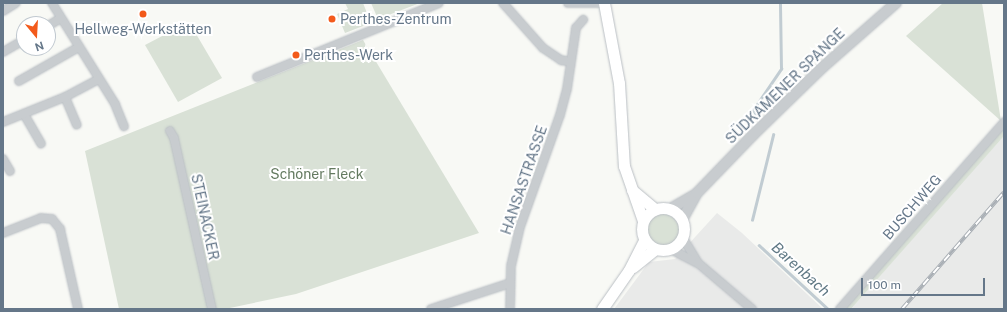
<!DOCTYPE html>
<meta charset="utf-8">
<style>
body{margin:0}
#map{position:relative;width:1007px;height:312px;overflow:hidden;background:#f8f9f5;font-family:"Public Sans",sans-serif}
div>[style]{position:absolute}
.built>*{inset:0;background:#e9eae9}
.green>*{inset:0;background:#d9e1d6}
.round{border-radius:50%}
.stream>*{height:2.5px;margin:-1.25px;padding:0 1.25px;transform-origin:1.25px;border-radius:1.25px;background:#c1ccd2}
.roads{filter:drop-shadow(0 0 1px #babfc4) drop-shadow(0 0 1px #babfc4)}
.minor>*{height:8px;margin:-4px;padding:0 4px;transform-origin:4px;border-radius:4px;background:#c8cccf}
.tertiary>*{height:10px;margin:-5px;padding:0 5px;transform-origin:5px;border-radius:5px;background:#c8cccf}
.secondary>*{height:11px;margin:-5.5px;padding:0 5.5px;transform-origin:5.5px;border-radius:5.5px;background:#fff}
.secondary>.ring{margin:-5.5px;padding:0;box-sizing:content-box;background:none;border:11px solid #fff;border-radius:50%}
.rail>*{height:4px;margin-top:-2px;transform-origin:0;background:repeating-linear-gradient(90deg,#fff 0 8px,#a8aeb4 0 16px);box-sizing:border-box;border-block:1px solid #a8aeb4}
.dots>*{width:11px;height:11px;translate:-50% -50%;box-sizing:border-box;border:2px solid #fff;border-radius:50%}
span{translate:-50% -50%;white-space:nowrap;text-align:center;line-height:1.15;-webkit-text-stroke:4px #fff;paint-order:stroke}
.poi-label{font-size:14px;color:#657789}
.left{translate:0 -50%;text-align:left}
.street-label{font-size:14px;color:#657789}
.park-label{font-size:14px;color:#647a60}
.water-label{font-size:15px;color:#607985;font-style:italic}
.frame{position:absolute;inset:0;border:4px solid #657789;pointer-events:none}
.north{position:absolute;left:16px;top:16px;width:40px;height:40px;box-sizing:border-box;background:#fff;border:1px solid #c1c9d0;border-radius:50%;rotate:162deg;font-size:11px;font-weight:700;line-height:16px;text-align:center;color:#657789}
.north::after{content:'';display:block;margin:auto;width:14px;height:18px;background:#f35a1b;clip-path:polygon(50% 0,100% 100%,50% 72%,0 100%)}
.scale{position:absolute;left:861px;top:278px;width:124px;height:18px;box-sizing:border-box;border:2px solid #657789;border-top:0;padding-left:5px;font-size:12px;line-height:14px;white-space:nowrap;color:#657789;-webkit-text-stroke:3px #fff;paint-order:stroke}
</style>
<div id="map">
<div class="built">
<i style="clip-path:polygon(1004px 136px,1004px 309px,851px 309px,955px 190px)"></i>
<i style="clip-path:polygon(717px 213px,742px 233px,823px 309px,614px 309px,649px 262px,675px 259px)"></i>
</div>
<div class="green">
<i style="clip-path:polygon(345px 3px,363px 3px,371px 23px,345px 33px,337px 14px,348px 9px)"></i>
<i style="clip-path:polygon(371px 3px,420px 3px,378px 19px)"></i>
<i style="clip-path:polygon(943px 3px,982px 3px,1001px 121px,906px 36px)"></i>
<i style="clip-path:polygon(189px 22px,222px 78px,178px 102px,145px 45px)"></i>
<i style="clip-path:polygon(363px 40px,479px 233px,296px 294px,225px 309px,119px 309px,85px 151px)"></i>
<i style="clip-path:polygon(1004px 126px,1004px 136px,851px 309px,845px 309px)"></i>
<i class="round" style="left:647px;top:214px;width:32px;height:32px"></i>
</div>
<div class="stream">
<i style="left:758px;top:118px;width:9px;rotate:-122deg"></i>
<i style="left:753px;top:110px;width:50px;rotate:-55.7deg"></i>
<i style="left:781px;top:69px;width:66px;rotate:-90.9deg"></i>
<i style="left:752px;top:220px;width:88px;rotate:-76.1deg"></i>
<i style="left:759px;top:245px;width:94px;rotate:42.8deg"></i>
</div>
<div class="roads">
<div class="minor">
<i style="left:52px;top:3px;width:119px;rotate:58deg"></i>
<i style="left:115px;top:104px;width:24px;rotate:68deg"></i>
<i style="left:503px;top:3px;width:60px;rotate:48.4deg"></i>
<i style="left:543px;top:48px;width:22px;rotate:34deg"></i>
<i style="left:561px;top:60px;width:10px;rotate:11deg"></i>
<i style="left:568px;top:3px;width:31px"></i>
<i style="left:3px;top:11px;width:15px;rotate:-32deg"></i>
<i style="left:48px;top:26px;width:15px;rotate:-32deg"></i>
<i style="left:3px;top:52px;width:24px;rotate:-30deg"></i>
<i style="left:257px;top:77px;width:196px;rotate:-22.1deg"></i>
<i style="left:19px;top:81px;width:69px;rotate:-29.5deg"></i>
<i style="left:65px;top:97px;width:30px;rotate:67deg"></i>
<i style="left:24px;top:114px;width:34px;rotate:60deg"></i>
<i style="left:3px;top:122px;width:67px;rotate:-22deg"></i>
<i style="left:65px;top:97px;width:38px;rotate:-28deg"></i>
<i style="left:170px;top:131px;width:8px;rotate:60deg"></i>
<i style="left:174px;top:138px;width:175px;rotate:77.5deg"></i>
<i style="left:3px;top:159px;width:14px;rotate:60deg"></i>
<i style="left:3px;top:233px;width:41px;rotate:-21.5deg"></i>
<i style="left:41px;top:218px;width:11px;rotate:5deg"></i>
<i style="left:52px;top:219px;width:13px;rotate:51deg"></i>
<i style="left:60px;top:229px;width:82px;rotate:77.3deg"></i>
<i style="left:683px;top:238px;width:29px;rotate:59deg"></i>
<i style="left:670px;top:249px;width:31px;rotate:27deg"></i>
<i style="left:698px;top:263px;width:71px;rotate:40.4deg"></i>
<i style="left:431px;top:309px;width:83px;rotate:-18.2deg"></i>
<i style="left:510px;top:309px;width:43px;rotate:-88.7deg"></i>
<i style="left:511px;top:266px;width:37px;rotate:-77deg"></i>
<i style="left:519px;top:230px;width:122px;rotate:-70.4deg"></i>
<i style="left:560px;top:115px;width:27px;rotate:-75deg"></i>
<i style="left:567px;top:89px;width:62px;rotate:-81.6deg"></i>
<i style="left:576px;top:28px;width:11px;rotate:-49deg"></i>
<i style="left:840px;top:309px;width:249px;rotate:-48.7deg"></i>
</div>
<div class="tertiary">
<i style="left:670px;top:209px;width:28px;rotate:-30deg"></i>
<i style="left:682px;top:220px;width:31px;rotate:-61deg"></i>
<i style="left:697px;top:193px;width:81px;rotate:-46deg"></i>
<i style="left:753px;top:135px;width:98px;rotate:-44.2deg"></i>
<i style="left:823px;top:67px;width:97px;rotate:-41.2deg"></i>
</div>
<div class="secondary">
<i style="left:604px;top:3px;width:81px;rotate:79.4deg"></i>
<i style="left:619px;top:83px;width:83px;rotate:86.6deg"></i>
<i style="left:624px;top:166px;width:58px;rotate:70.9deg"></i>
<i style="left:632px;top:190px;width:30px;rotate:40deg"></i>
<i class="ring" style="left:642px;top:208px;width:31px;height:31px"></i>
<i style="left:633px;top:267px;width:28px;rotate:-39deg"></i>
<i style="left:602px;top:309px;width:47px;rotate:-55.3deg"></i>
<i style="left:629px;top:270px;width:34px;rotate:-63deg"></i>
</div>
</div>
<div class="rail">
<i style="left:902px;top:309px;width:155px;rotate:-48.9deg"></i>
</div>
<div class="dots">
<i style="left:143px;top:14px;background:#f35a1b"></i>
<i style="left:332px;top:19px;background:#f35a1b"></i>
<i style="left:296px;top:55px;background:#f35a1b"></i>
</div>
<div class="poi-label">
<span class="left" style="left:340px;top:19px">Perthes-Zentrum</span>
<span style="left:143px;top:29px">Hellweg-Werkstätten</span>
<span class="left" style="left:304px;top:55px">Perthes-Werk</span>
</div>
<div class="street-label">
<span style="left:785px;top:86px;rotate:-44deg">SÜDKAMENER SPANGE</span>
<span style="left:524px;top:180px;rotate:-71deg">HANSASTRASSE</span>
<span style="left:912px;top:207px;rotate:-49deg">BUSCHWEG</span>
<span style="left:205px;top:217px;rotate:78deg">STEINACKER</span>
</div>
<div class="park-label">
<span style="left:317px;top:174px">Schöner Fleck</span>
</div>
<div class="water-label">
<span style="left:801px;top:269px;rotate:42deg">Barenbach</span>
</div>
<div class="frame"></div>
<div class="north">N</div>
<div class="scale">100 m</div>
</div>
